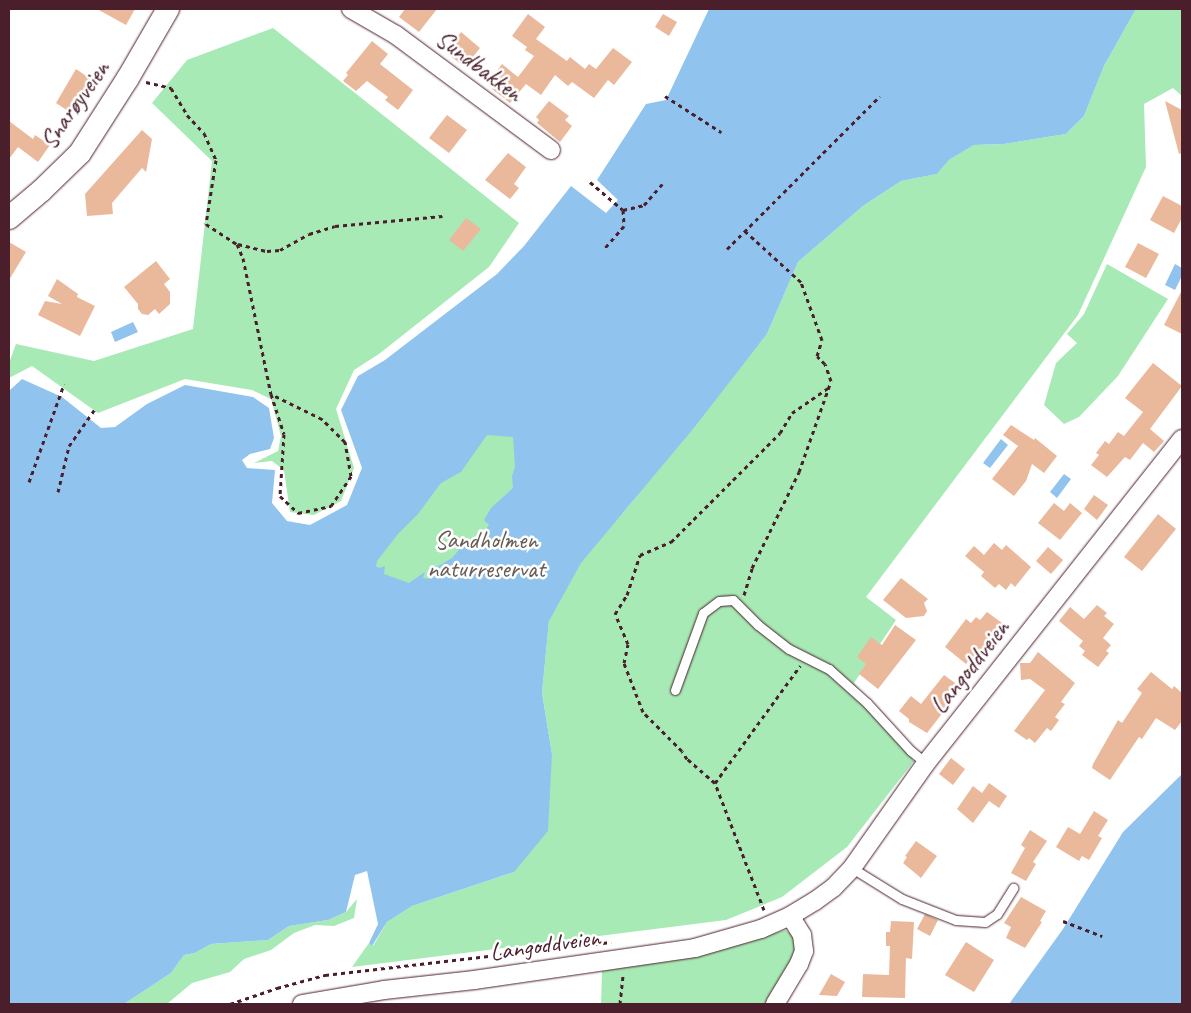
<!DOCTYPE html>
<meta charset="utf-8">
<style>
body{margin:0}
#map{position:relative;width:1191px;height:1013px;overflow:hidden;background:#fff;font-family:Caveat,sans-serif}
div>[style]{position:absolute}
.green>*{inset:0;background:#a7eab5}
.water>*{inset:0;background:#90c4ee}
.building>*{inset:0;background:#eab99b}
.path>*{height:3px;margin-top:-1.5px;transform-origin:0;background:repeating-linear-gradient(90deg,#4a1f2b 0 4px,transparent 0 8px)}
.roads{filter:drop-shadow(0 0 1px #4a1f2b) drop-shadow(0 0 1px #4a1f2b)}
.service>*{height:9px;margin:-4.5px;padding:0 4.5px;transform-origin:4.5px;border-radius:4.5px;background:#fff}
.minor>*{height:18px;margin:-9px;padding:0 9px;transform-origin:9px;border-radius:9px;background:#fff}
.tertiary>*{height:22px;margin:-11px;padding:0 11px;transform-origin:11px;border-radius:11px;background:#fff}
span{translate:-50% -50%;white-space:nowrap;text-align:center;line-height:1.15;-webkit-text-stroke:5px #fff;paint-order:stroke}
.street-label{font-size:25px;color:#4a1f2b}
.park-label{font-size:25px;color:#665c54}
.frame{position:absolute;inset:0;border:10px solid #4a1f2b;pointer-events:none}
</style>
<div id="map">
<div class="green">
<i style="clip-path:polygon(1136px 9px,1182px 9px,1182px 96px,1173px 88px,1144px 104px,1146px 167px,1078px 315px,866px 597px,896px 620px,854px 683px,914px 761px,847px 847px,782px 897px,726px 920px,352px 967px,369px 943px,373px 946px,387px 922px,412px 906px,514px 872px,552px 754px,542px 693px,549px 621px,295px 645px,556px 332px,623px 513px,767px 334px,798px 262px,863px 206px,901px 181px,937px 174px,949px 160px,974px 145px,1004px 144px,1066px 134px,1084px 116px,1104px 66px)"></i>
<i style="clip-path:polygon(273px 28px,519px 223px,489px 267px,379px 354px,354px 370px,336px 409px,354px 468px,341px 501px,314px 515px,290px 512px,284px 470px,272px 461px,254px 463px,278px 451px,281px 436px,271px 399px,252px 390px,185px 379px,98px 413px,32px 366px,9px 378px,9px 363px,16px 344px,94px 361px,193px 329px,212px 161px,152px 103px,187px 60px)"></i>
<i style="clip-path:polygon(1107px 264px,1168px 299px,1118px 376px,1079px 417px,1064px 424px,1044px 405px,1056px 363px,1077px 343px,1067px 334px,1084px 314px)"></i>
<i style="clip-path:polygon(357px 899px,354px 918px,334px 926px,315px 925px,294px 933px,271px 950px,244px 959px,230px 972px,192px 983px,167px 1004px,124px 1004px,171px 973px,184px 955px,195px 953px,211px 944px,268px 940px,289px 926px,328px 920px,346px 912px)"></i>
<i style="clip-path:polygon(785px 930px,799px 938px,799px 964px,775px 1004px,601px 1004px,602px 971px,713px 952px)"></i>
</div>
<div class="water">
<i style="clip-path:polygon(evenodd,709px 9px,1136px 9px,1104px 66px,1084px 116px,1066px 134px,1004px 144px,974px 145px,949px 160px,937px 174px,901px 181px,863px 206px,798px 262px,767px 334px,693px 429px,581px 563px,549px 621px,542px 693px,552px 754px,548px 831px,514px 872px,412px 906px,387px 922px,372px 946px,369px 943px,378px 924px,367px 871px,355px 875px,346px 912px,328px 920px,289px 926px,268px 940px,211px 944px,195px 953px,184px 955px,171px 973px,124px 1004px,9px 1004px,9px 391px,22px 379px,62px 397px,101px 428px,115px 427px,147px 404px,185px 385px,253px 397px,269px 408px,274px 438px,270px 449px,250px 454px,242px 460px,247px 468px,275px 470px,272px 503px,287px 521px,310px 525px,347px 505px,362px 468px,341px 410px,358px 376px,385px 360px,497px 274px,524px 246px,571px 186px,606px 213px,618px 200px,597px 180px,646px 104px,666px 100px,709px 9px,487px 435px,513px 437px,515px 467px,512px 476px,513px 488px,491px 508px,484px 520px,489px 525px,481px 536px,475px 537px,463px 545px,452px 558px,435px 568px,441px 570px,431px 579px,423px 578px,425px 572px,409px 583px,384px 574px,385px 566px,379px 568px,376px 566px,377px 561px,398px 534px,418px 514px,441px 483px,461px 472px,487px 435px)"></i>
<i style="clip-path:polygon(1175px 264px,1182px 268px,1182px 276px,1175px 290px,1165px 285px)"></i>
<i style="clip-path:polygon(133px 322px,138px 332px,115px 342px,111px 332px)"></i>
<i style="clip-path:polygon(1001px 439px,1008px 445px,990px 468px,983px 463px)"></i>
<i style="clip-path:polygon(1064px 474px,1071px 479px,1057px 498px,1050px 492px)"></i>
<i style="clip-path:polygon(1182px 774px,1182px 1004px,1009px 1004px,1063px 929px,1123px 832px)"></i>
</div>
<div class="building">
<i style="clip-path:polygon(97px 9px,135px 9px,126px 25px)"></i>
<i style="clip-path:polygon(405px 9px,437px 9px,419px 32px,399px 17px)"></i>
<i style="clip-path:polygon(528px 14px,545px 27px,536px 39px,567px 61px,570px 57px,585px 69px,589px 64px,596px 69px,613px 48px,632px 62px,614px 85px,608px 80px,594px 98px,572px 82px,568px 86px,555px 75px,541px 95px,526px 84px,510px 103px,492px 89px,498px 79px,493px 76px,502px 64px,518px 77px,534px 56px,525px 50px,527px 47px,512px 36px)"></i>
<i style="clip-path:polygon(663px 14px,677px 22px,669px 36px,655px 27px)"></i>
<i style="clip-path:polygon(461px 32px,480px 48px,465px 67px,449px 55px,451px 52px,448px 49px)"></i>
<i style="clip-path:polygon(372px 41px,388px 54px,380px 64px,413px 90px,398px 110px,385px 100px,388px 97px,367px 81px,356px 91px,343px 81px,348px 75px,346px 73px)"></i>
<i style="clip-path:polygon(76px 69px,92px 80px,71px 113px,56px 103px)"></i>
<i style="clip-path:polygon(549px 101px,569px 116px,565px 120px,572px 126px,560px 142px,537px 123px,539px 120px,536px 117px)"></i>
<i style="clip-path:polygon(1165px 101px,1182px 110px,1182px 153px,1179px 154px)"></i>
<i style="clip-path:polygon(447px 115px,467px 130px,449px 153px,429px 138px)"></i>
<i style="clip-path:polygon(9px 121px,33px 139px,35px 135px,50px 145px,38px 162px,18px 147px,9px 159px)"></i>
<i style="clip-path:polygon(142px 130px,152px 139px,146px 172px,142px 168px,112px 203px,113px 214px,87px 216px,85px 194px)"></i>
<i style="clip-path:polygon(508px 153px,526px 167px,514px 184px,519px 188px,510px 199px,485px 180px)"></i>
<i style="clip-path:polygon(1163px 196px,1182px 206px,1182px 218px,1174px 233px,1150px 220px)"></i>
<i style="clip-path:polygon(466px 218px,481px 229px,463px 251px,449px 240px)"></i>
<i style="clip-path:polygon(9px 242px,26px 252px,9px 280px)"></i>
<i style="clip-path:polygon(1138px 243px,1159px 254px,1146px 278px,1125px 267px)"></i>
<i style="clip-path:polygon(156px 261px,170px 279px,164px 284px,170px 292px,170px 304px,159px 314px,155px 309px,148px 315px,142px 314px,138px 309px,138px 304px,124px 287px)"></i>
<i style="clip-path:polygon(57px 279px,78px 294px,77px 297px,95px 306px,80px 336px,38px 315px,45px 301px,62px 304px,48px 296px)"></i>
<i style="clip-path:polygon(1182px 290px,1182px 334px,1164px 325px)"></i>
<i style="clip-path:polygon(1153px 363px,1182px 386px,1150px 429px,1164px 441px,1154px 452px,1143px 443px,1130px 460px,1125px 457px,1107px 477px,1091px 465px,1099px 455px,1096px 453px,1105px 441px,1109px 444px,1118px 432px,1124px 436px,1143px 412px,1125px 398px)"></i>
<i style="clip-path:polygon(1011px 425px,1034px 440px,1035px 438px,1057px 456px,1044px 473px,1032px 464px,1026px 481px,1014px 496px,992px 479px,1018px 446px,1003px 435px)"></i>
<i style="clip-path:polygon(1094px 495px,1108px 505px,1097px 520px,1084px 509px)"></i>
<i style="clip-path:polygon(1054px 503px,1064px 511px,1070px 503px,1082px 513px,1060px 540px,1038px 523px)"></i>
<i style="clip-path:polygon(1158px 514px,1176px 529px,1142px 571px,1124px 557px)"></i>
<i style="clip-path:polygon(994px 543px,1002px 550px,1006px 545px,1031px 567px,1015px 587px,1011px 583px,1006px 590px,999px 584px,995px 588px,981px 576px,984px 572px,965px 556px,974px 546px,984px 555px)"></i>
<i style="clip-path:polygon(1048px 547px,1063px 560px,1051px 574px,1036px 561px)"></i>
<i style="clip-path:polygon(901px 578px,928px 599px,924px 603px,927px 611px,924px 616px,906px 618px,883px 600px)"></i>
<i style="clip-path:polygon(1097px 605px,1107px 613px,1104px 616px,1114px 624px,1103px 638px,1111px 645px,1106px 651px,1109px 653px,1098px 667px,1082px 655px,1085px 651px,1079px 646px,1083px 641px,1059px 621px,1070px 607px,1084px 619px)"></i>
<i style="clip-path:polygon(987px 612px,1002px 623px,976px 659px,972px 656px,966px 664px,945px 647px,966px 619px,971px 623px,976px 617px,980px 620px)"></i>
<i style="clip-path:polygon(895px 625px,916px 640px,878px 689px,859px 674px,866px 664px,857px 657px,871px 637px,882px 645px)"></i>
<i style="clip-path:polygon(1038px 652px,1075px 683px,1061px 702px,1065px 704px,1055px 717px,1059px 720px,1051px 731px,1047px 728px,1035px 743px,1029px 738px,1027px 740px,1014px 731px,1045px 690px,1030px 679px,1021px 680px,1020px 663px,1030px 663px)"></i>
<i style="clip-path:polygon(1151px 672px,1172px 689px,1174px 686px,1182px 693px,1182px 721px,1175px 730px,1156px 718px,1142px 739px,1139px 737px,1110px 780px,1092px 768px,1093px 764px,1118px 720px,1122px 723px,1142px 693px,1137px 689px)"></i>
<i style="clip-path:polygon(944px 675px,962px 688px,927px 733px,909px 722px,909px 719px,899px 711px,911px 696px,921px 704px)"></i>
<i style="clip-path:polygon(951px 758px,965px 769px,953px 785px,939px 774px)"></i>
<i style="clip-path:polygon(989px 783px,1007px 796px,999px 808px,989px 801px,973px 823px,957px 809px,973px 786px,982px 793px)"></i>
<i style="clip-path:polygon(1094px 811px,1108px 820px,1098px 836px,1102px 838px,1089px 860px,1082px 856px,1079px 861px,1056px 847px,1068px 827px,1080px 834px)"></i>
<i style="clip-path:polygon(1030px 830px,1047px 841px,1033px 862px,1036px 864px,1026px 881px,1011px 873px,1025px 848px,1021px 845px)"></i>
<i style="clip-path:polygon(916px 841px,937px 856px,921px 878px,903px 863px,907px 857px,905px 856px)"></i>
<i style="clip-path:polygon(1021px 897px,1046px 911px,1040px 921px,1042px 922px,1025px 948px,1006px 938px,1011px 927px,1004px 923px)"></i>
<i style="clip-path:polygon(925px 914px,938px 920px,930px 936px,917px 929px)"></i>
<i style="clip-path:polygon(891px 921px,914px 922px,912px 959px,906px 958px,905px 998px,862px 997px,863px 974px,889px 975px,890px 946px,886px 946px,886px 932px,890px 932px)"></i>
<i style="clip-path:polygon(966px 942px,994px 960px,974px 992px,945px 975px)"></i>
<i style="clip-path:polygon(831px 974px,845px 982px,837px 996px,819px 995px)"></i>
</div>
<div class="path">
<i style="left:146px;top:82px;width:26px;rotate:13deg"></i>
<i style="left:171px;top:88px;width:31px;rotate:59deg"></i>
<i style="left:187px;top:115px;width:25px;rotate:47deg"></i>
<i style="left:204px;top:133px;width:30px;rotate:66deg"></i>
<i style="left:216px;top:160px;width:65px;rotate:98.9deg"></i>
<i style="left:206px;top:224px;width:37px;rotate:33deg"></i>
<i style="left:237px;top:244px;width:15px;rotate:67deg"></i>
<i style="left:243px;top:258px;width:139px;rotate:78.4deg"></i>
<i style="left:271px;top:394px;width:42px;rotate:72deg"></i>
<i style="left:284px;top:434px;width:62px;rotate:93.7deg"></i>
<i style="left:280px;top:496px;width:25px;rotate:43deg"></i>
<i style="left:298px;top:513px;width:34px;rotate:-12deg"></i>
<i style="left:331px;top:506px;width:36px;rotate:-56deg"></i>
<i style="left:351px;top:476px;width:35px;rotate:-100deg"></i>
<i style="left:345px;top:442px;width:33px;rotate:-135deg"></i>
<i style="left:322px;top:419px;width:57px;rotate:-153.9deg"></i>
<i style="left:665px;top:96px;width:67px;rotate:32.7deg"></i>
<i style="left:590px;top:182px;width:43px;rotate:40.3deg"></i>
<i style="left:623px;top:210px;width:16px;rotate:86deg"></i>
<i style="left:624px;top:226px;width:29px;rotate:131deg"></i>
<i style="left:623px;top:210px;width:22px;rotate:-13deg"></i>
<i style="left:644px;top:205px;width:28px;rotate:-49deg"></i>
<i style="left:238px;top:244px;width:30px;rotate:14deg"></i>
<i style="left:267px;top:251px;width:13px;rotate:-4deg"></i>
<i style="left:280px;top:250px;width:33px;rotate:-29deg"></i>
<i style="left:309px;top:234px;width:27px;rotate:-17deg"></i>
<i style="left:335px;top:226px;width:108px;rotate:-5.3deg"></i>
<i style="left:727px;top:249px;width:216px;rotate:-45deg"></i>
<i style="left:29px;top:482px;width:104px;rotate:-70.3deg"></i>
<i style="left:58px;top:492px;width:47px;rotate:-76.6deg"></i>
<i style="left:69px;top:446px;width:45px;rotate:-54.9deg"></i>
<i style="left:744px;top:595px;width:28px;rotate:-73deg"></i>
<i style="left:752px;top:568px;width:107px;rotate:-63.9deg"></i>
<i style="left:799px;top:472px;width:96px;rotate:-70.6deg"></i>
<i style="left:831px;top:381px;width:18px;rotate:-109deg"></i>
<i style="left:825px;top:364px;width:11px;rotate:-135deg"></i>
<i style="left:817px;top:356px;width:17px;rotate:-73deg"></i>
<i style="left:822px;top:340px;width:62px;rotate:-109.9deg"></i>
<i style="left:801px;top:282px;width:76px;rotate:-137.7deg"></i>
<i style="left:715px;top:783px;width:37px;rotate:-139deg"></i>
<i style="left:687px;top:759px;width:9px;rotate:-122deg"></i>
<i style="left:682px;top:751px;width:55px;rotate:-135deg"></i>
<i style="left:643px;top:712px;width:53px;rotate:-111.2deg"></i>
<i style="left:624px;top:663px;width:19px;rotate:-78deg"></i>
<i style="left:628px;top:644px;width:33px;rotate:-113deg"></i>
<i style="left:615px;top:614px;width:22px;rotate:-58deg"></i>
<i style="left:627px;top:595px;width:42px;rotate:-72deg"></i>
<i style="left:640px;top:555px;width:34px;rotate:-23deg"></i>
<i style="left:671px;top:542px;width:154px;rotate:-45deg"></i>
<i style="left:780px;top:433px;width:23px;rotate:-59deg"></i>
<i style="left:792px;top:413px;width:44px;rotate:-34.8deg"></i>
<i style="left:764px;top:910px;width:136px;rotate:-111.1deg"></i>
<i style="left:715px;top:783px;width:145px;rotate:-54deg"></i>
<i style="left:1063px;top:921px;width:42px;rotate:21deg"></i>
<i style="left:230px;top:1004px;width:50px;rotate:-18.8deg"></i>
<i style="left:277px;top:988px;width:50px;rotate:-15.2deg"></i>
<i style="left:325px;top:975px;width:288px;rotate:-6.6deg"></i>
<i style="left:620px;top:1004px;width:31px;rotate:-84deg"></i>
</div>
<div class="roads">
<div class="service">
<i style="left:675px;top:690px;width:82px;rotate:-70deg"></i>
<i style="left:703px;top:613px;width:20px;rotate:-37deg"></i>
<i style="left:719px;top:601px;width:14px;rotate:-4deg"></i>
<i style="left:733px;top:600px;width:35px;rotate:45deg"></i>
<i style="left:758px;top:625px;width:39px;rotate:38deg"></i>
<i style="left:789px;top:649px;width:45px;rotate:26.6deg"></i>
<i style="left:829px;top:669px;width:51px;rotate:41.8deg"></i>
<i style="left:867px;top:703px;width:65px;rotate:47.5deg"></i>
<i style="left:911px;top:751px;width:19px;rotate:39deg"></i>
<i style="left:852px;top:868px;width:59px;rotate:31.8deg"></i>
<i style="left:902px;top:899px;width:58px;rotate:21.3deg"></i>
<i style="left:956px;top:920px;width:29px;rotate:4deg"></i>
<i style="left:985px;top:922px;width:14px;rotate:-34deg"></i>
<i style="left:997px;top:914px;width:31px;rotate:-58deg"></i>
</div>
<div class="minor">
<i style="left:351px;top:9px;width:52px;rotate:30deg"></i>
<i style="left:396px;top:35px;width:193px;rotate:36.6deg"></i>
<i style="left:302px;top:1004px;width:83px;rotate:-9.7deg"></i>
<i style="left:384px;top:990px;width:91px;rotate:-6.3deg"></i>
<i style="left:474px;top:980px;width:223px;rotate:-8.2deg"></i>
<i style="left:695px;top:948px;width:69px;rotate:-16.1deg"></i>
<i style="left:761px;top:929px;width:32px;rotate:-24deg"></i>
<i style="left:790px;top:916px;width:29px;rotate:-31deg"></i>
<i style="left:815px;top:901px;width:22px;rotate:-36deg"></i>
<i style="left:833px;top:888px;width:28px;rotate:-46deg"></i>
<i style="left:852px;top:868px;width:128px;rotate:-54.8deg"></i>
<i style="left:926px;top:763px;width:413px;rotate:-51.7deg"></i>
<i style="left:775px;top:1004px;width:47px;rotate:-59deg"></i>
<i style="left:799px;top:964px;width:14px;rotate:-69deg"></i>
<i style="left:804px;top:951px;width:16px;rotate:-97deg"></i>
<i style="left:802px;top:935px;width:22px;rotate:-122deg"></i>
</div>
<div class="tertiary">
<i style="left:9px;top:218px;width:42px;rotate:-40.2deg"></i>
<i style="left:41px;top:191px;width:54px;rotate:-44.3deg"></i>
<i style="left:80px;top:153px;width:89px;rotate:-57.4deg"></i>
<i style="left:128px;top:78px;width:80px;rotate:-59.9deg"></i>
</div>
</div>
<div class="street-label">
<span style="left:479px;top:66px;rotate:37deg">Sundbakken</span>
<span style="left:75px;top:105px;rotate:-55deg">Snarøyveien</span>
<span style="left:970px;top:667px;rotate:-52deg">Langoddveien</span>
<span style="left:545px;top:945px;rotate:-8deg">Langoddveien</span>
</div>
<div class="park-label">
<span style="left:486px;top:555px">Sandholmen<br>naturreservat</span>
</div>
<div class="frame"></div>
</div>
